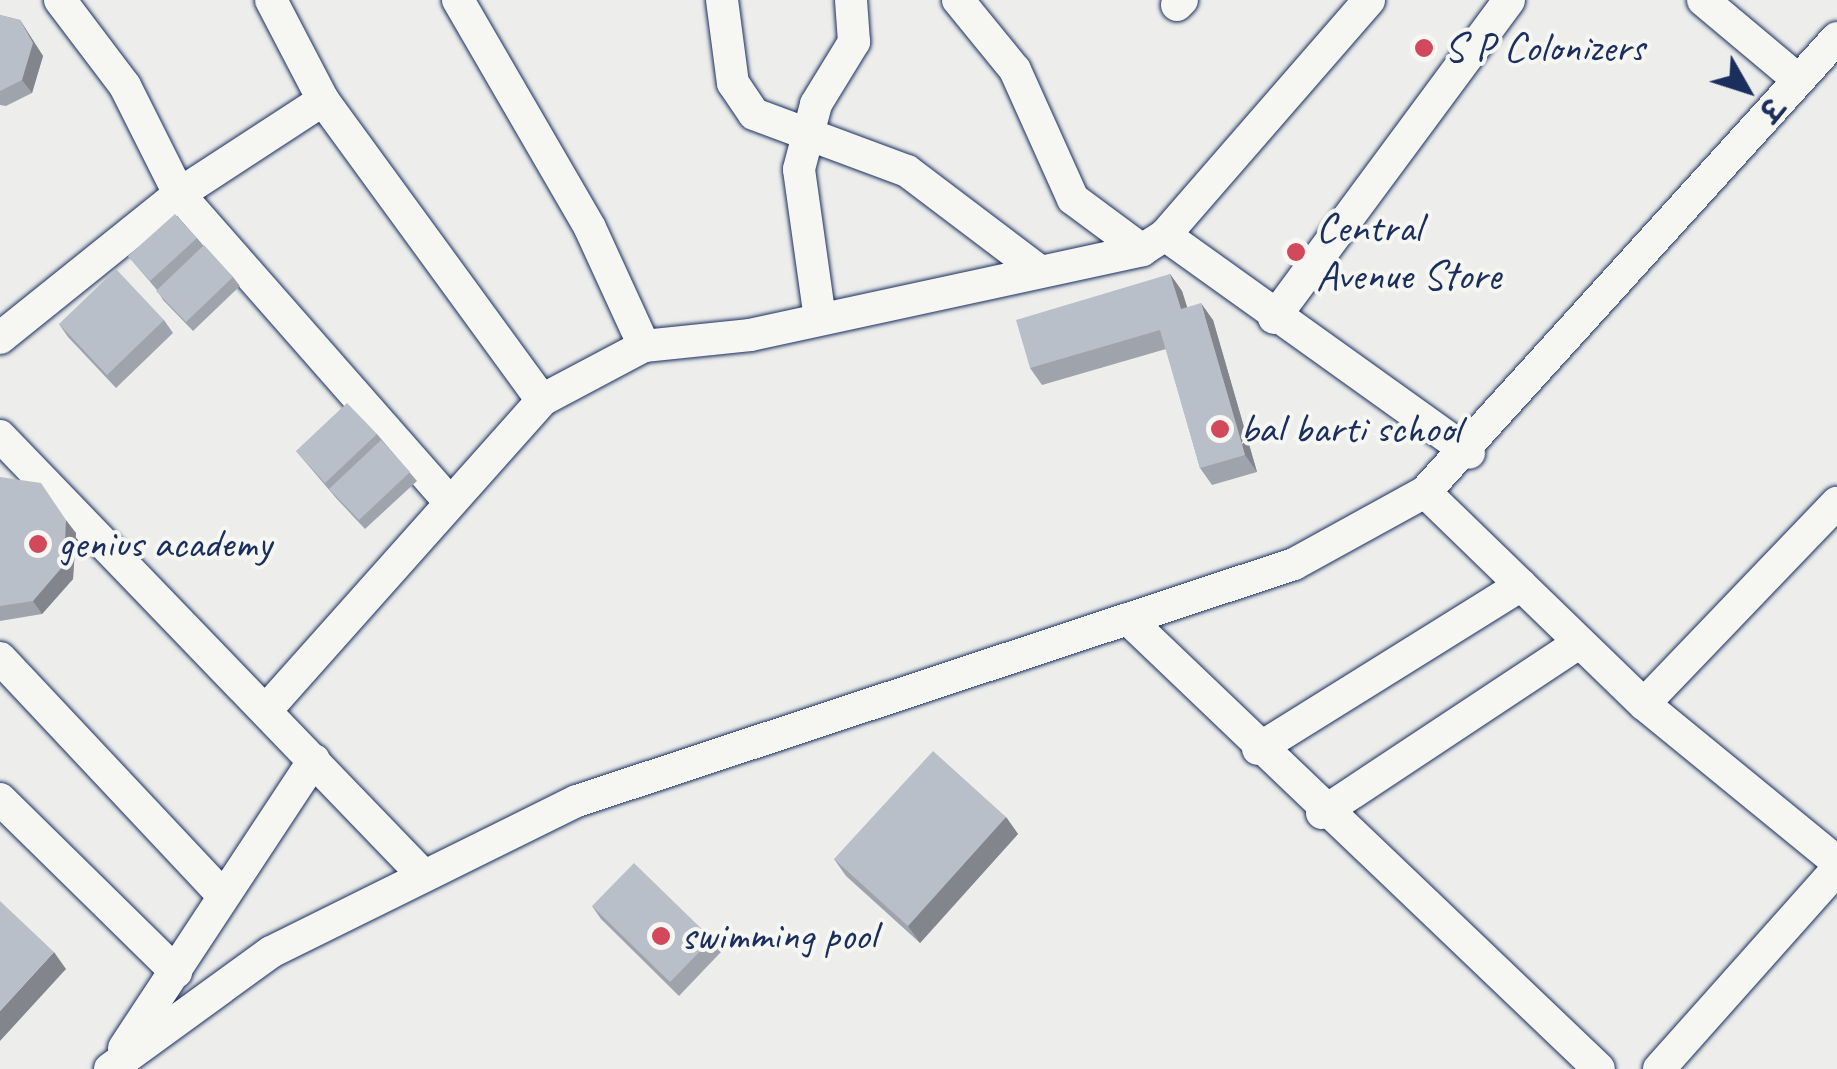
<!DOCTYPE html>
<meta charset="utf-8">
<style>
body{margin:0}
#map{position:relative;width:1837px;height:1069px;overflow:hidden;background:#edeeec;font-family:Caveat,"Playpen Sans Deva",sans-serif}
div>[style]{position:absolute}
.roads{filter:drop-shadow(0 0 2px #1b2f5e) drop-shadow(0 0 2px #1b2f5e)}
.minor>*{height:32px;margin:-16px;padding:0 16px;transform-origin:16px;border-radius:16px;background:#f6f6f2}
.wall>*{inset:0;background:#9fa4ac}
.shaded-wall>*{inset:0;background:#82868c}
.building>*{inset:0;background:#b9bfc8}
.dots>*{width:28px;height:28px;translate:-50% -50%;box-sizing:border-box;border:5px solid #f6f6f2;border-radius:50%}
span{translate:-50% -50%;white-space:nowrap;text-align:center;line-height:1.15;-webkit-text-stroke:8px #f6f6f2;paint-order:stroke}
.poi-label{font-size:42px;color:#1b2f5e}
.left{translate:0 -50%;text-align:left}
.north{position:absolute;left:1697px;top:40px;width:100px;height:100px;-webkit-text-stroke:8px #f6f6f2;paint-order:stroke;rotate:129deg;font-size:28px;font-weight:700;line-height:40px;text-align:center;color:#1b2f5e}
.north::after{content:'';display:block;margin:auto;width:35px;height:45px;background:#1b2f5e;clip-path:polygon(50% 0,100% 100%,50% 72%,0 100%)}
</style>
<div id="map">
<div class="roads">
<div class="minor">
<i style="left:60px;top:0;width:108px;rotate:52.9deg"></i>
<i style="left:125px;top:86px;width:121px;rotate:63.4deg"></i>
<i style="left:179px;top:194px;width:405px;rotate:48.7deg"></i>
<i style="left:271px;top:0;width:113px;rotate:62.5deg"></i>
<i style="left:323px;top:100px;width:371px;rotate:53.9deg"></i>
<i style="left:458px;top:0;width:263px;rotate:59.9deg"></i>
<i style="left:590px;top:228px;width:130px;rotate:65.4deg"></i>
<i style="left:722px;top:0;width:84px;rotate:82.5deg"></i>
<i style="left:733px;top:83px;width:37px;rotate:56deg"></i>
<i style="left:754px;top:114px;width:163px;rotate:20.4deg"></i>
<i style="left:907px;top:171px;width:166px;rotate:37.1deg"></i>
<i style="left:958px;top:0;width:90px;rotate:50.8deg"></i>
<i style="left:1015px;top:70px;width:141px;rotate:65.8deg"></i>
<i style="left:1073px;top:199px;width:86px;rotate:36.5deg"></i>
<i style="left:1703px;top:0;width:123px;rotate:40deg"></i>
<i style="left:1177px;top:5px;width:7px;rotate:-45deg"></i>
<i style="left:1165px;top:235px;width:311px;rotate:-49deg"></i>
<i style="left:1274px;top:318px;width:395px;rotate:-53.5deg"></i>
<i style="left:820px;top:319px;width:151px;rotate:-98deg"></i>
<i style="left:799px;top:169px;width:67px;rotate:-75.3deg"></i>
<i style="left:816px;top:104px;width:73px;rotate:-58.5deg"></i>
<i style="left:854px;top:42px;width:42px;rotate:-94.1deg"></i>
<i style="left:0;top:338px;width:230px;rotate:-38.8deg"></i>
<i style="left:179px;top:194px;width:172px;rotate:-33.1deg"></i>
<i style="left:0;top:436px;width:605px;rotate:46.07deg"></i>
<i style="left:1425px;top:492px;width:305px;rotate:44.1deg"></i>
<i style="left:1644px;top:704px;width:249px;rotate:39.3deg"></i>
<i style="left:1128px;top:619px;width:651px;rotate:43.69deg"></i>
<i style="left:0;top:658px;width:323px;rotate:46.8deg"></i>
<i style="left:1644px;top:704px;width:279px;rotate:-46.2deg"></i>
<i style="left:268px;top:708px;width:412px;rotate:-48.3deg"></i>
<i style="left:542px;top:400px;width:115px;rotate:-27.9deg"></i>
<i style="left:644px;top:346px;width:107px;rotate:-5.9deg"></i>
<i style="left:750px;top:335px;width:401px;rotate:-12.2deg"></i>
<i style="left:1142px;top:250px;width:27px;rotate:-33deg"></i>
<i style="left:1165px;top:235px;width:374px;rotate:35.6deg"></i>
<i style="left:1258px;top:749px;width:310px;rotate:-31.9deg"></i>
<i style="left:0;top:799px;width:247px;rotate:44.5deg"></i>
<i style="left:1322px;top:813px;width:308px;rotate:-33.5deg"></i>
<i style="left:124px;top:1048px;width:345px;rotate:-56.6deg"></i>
<i style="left:110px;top:1069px;width:199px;rotate:-36deg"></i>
<i style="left:271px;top:952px;width:341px;rotate:-26.3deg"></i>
<i style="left:577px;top:801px;width:755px;rotate:-18.29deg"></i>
<i style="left:1294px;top:564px;width:149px;rotate:-28.8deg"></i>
<i style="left:1425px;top:492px;width:613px;rotate:-47.78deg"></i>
<i style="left:1659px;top:1069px;width:268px;rotate:-48.3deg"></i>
</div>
</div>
<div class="wall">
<i style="clip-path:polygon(0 15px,20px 20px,43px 56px,32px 93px,6px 106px,0 105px)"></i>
<i style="clip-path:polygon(197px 238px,203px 246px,233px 277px,240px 286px,193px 331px,163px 300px,157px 290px,128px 256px)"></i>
<i style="clip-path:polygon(1170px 274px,1182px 291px,1187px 307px,1213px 320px,1257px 472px,1212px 485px,1200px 468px,1166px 349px,1042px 385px,1030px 368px)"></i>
<i style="clip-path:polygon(164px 320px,173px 333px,116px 388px,68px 337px,59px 324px)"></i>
<i style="clip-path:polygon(377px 434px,417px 481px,365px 529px,336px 498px,296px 451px)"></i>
<i style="clip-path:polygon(0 477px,76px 533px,73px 579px,42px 614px,0 621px)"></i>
<i style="clip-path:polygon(1006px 817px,1018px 834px,920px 943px,846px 876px,834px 859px)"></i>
<i style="clip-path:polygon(592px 906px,712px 939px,721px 952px,679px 996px,601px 919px)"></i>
</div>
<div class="shaded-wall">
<i style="clip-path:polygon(20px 20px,43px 56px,32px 93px,22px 80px)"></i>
<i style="clip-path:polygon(1170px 274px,1182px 291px,1193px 326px,1181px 309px)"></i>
<i style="clip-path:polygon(1201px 303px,1213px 320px,1257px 472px,1245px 455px)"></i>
<i style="clip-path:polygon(66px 520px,76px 533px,73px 579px,42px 614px,33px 601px)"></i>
<i style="clip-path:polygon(1006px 817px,1018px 834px,920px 943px,908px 926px)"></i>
<i style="clip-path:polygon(54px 952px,66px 969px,0 1041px,0 1011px)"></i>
</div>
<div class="building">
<i style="clip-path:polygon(0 15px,20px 20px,33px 43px,22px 80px,0 91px)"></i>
<i style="clip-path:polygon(175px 214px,197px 238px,150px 281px,128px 256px)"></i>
<i style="clip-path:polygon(204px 245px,233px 277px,186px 322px,156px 291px)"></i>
<i style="clip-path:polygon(116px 269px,164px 320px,107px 375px,59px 324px)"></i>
<i style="clip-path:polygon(1170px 274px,1181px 309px,1201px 303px,1245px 455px,1200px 468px,1160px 330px,1030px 368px,1016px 320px)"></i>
<i style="clip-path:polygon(347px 403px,377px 434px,325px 483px,296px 451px)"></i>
<i style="clip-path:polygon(381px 440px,410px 472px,359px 520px,329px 489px)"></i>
<i style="clip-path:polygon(0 477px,41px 483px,66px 520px,64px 565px,33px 601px,0 606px)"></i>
<i style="clip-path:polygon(933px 751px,1006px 817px,908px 926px,834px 859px)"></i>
<i style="clip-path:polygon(634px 863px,712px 939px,670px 982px,592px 906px)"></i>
<i style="clip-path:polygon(0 901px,54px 952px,0 1011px)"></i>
</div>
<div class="dots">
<i style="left:1424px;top:48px;background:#d1495b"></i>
<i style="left:1296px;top:252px;background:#d1495b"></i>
<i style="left:1220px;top:429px;background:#d1495b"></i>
<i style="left:38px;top:544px;background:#d1495b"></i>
<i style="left:661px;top:936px;background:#d1495b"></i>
</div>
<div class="poi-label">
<span class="left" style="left:1444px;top:48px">S P Colonizers</span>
<span class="left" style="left:1316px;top:252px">Central<br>Avenue Store</span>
<span class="left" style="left:1240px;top:429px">bal barti school</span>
<span class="left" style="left:58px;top:544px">genius academy</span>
<span class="left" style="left:681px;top:936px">swimming pool</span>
</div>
<div class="north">उ</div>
</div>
